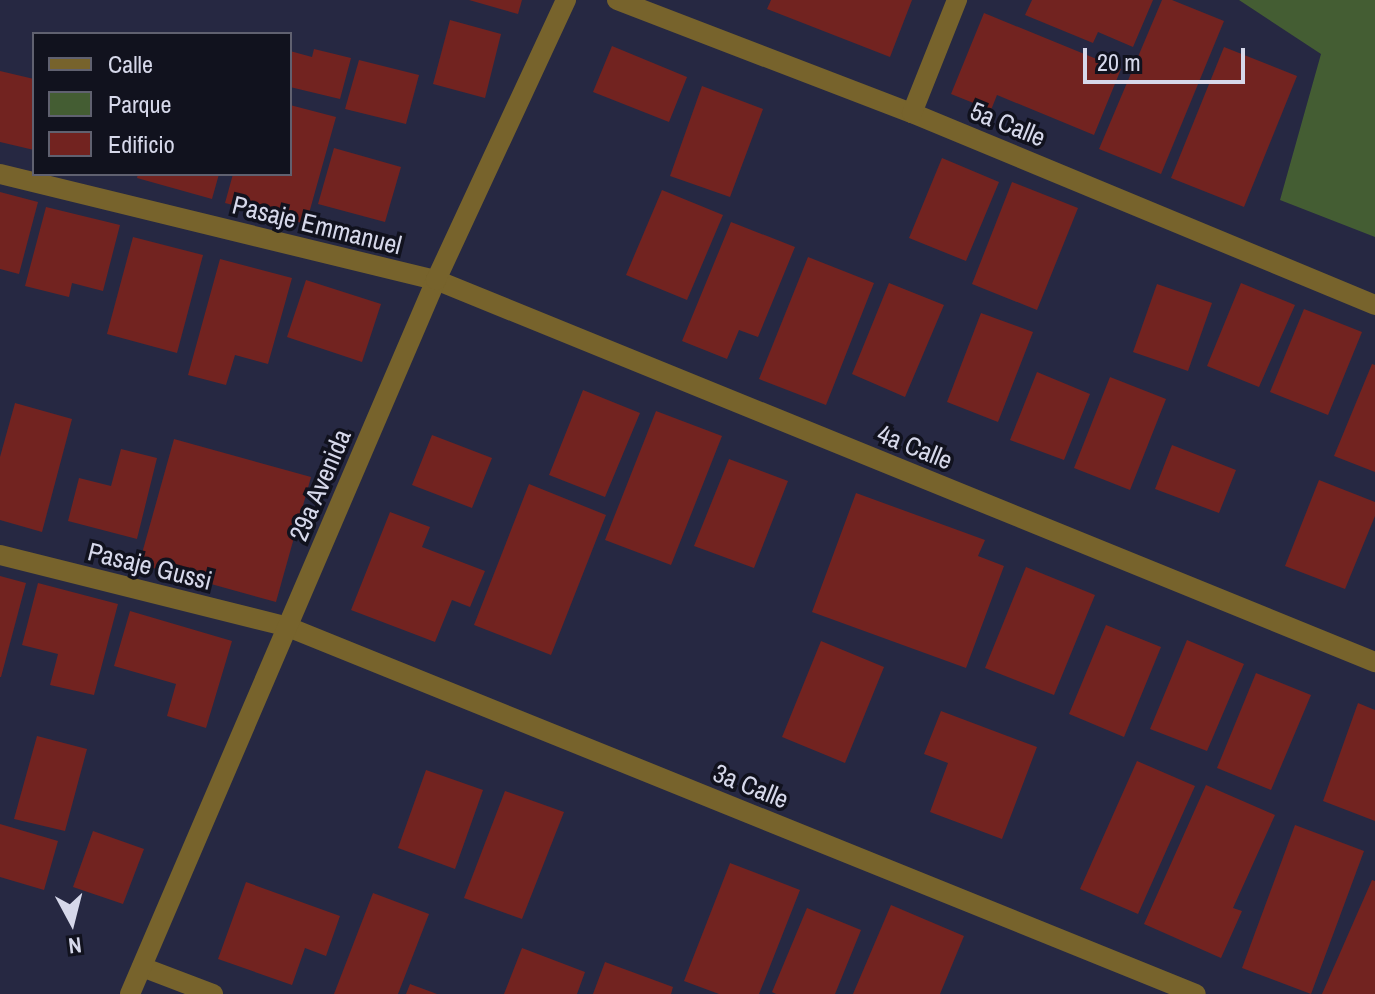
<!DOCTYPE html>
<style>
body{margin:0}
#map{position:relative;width:1375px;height:994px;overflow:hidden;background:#262842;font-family:"Archivo Narrow",sans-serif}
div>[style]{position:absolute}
.green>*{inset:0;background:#445d33}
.building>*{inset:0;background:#722320}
.service>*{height:20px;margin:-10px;padding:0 10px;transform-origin:10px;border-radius:10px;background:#77632c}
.minor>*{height:20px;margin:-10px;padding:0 10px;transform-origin:10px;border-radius:10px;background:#77632c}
span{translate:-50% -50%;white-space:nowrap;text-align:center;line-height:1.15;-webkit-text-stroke:7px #11121e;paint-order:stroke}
.street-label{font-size:26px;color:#d6d8ea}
.legend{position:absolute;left:32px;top:32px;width:260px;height:144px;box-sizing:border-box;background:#11121e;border:2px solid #606170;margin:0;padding:10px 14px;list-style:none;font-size:24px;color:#d6d8ea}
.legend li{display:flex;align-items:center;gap:16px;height:40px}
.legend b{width:40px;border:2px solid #606170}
.north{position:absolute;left:32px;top:882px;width:80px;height:80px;-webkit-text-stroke:6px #11121e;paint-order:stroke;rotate:173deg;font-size:22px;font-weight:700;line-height:32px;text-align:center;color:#d6d8ea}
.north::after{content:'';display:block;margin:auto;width:28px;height:36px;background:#d6d8ea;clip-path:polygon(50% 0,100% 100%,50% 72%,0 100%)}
.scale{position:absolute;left:1083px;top:48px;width:162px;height:36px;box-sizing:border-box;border:4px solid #d6d8ea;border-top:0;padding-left:10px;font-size:24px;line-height:28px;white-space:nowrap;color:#d6d8ea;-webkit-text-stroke:6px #11121e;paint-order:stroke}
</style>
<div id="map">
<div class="green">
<i style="clip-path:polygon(1239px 0,1375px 0,1375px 237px,1280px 200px,1321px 54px)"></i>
</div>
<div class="building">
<i style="clip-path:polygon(469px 0,522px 0,518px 14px)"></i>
<i style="clip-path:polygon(771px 0,912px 0,890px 57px,767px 9px)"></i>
<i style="clip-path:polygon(1032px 0,1153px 0,1133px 47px,1098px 32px,1093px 43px,1025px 15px)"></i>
<i style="clip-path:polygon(1162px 0,1172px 0,1224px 21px,1161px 174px,1099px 149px)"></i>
<i style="clip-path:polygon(984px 13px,1121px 69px,1094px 135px,997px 95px,991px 110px,951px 94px)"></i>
<i style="clip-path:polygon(450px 20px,501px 34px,485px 98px,433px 84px)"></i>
<i style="clip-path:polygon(612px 46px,687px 77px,669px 122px,593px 92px)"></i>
<i style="clip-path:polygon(1224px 47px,1297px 76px,1244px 207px,1171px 178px)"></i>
<i style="clip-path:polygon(314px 49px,351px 58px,340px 99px,290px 87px,290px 51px,312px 57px)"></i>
<i style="clip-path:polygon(359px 60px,419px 75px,406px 124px,345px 109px)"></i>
<i style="clip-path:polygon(0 71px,34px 79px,34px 150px,0 142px)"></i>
<i style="clip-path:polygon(702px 86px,763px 109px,730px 197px,670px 176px)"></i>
<i style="clip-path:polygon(290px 105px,336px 117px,306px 224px,225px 203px,233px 174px,290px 174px)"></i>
<i style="clip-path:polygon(334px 148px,401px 167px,385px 222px,318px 204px)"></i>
<i style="clip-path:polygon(942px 158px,999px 182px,966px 261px,909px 238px)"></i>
<i style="clip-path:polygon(138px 174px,219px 174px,212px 199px,137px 178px)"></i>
<i style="clip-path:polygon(1012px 182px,1078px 208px,1037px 310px,972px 284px)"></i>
<i style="clip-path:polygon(662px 190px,723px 215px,687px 300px,626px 275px)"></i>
<i style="clip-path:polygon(0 192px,38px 202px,19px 274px,0 269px)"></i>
<i style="clip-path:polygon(46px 207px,120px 225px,103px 291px,72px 283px,69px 297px,25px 286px)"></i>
<i style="clip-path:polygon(731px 222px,795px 247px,758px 337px,739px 330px,727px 359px,682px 341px)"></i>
<i style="clip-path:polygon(133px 237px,203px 255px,177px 353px,107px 334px)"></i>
<i style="clip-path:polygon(808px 257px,874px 283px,826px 405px,759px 379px)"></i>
<i style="clip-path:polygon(220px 259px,292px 278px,268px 364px,235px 355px,226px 385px,188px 375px)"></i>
<i style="clip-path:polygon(306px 280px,381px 304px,362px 362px,287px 337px)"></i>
<i style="clip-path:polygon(889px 283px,944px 305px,905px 397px,852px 374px)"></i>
<i style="clip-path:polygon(1241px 283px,1295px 305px,1259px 387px,1207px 366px)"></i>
<i style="clip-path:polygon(1157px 284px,1212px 303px,1188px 371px,1133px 352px)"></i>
<i style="clip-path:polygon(1304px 309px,1362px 332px,1328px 415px,1270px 392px)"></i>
<i style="clip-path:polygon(981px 313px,1033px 332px,998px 422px,947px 402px)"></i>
<i style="clip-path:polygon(1372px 364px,1375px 365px,1375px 472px,1334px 456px)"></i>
<i style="clip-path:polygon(1037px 372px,1090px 394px,1064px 460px,1010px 440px)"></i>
<i style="clip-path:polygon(1110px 377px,1166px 399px,1130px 490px,1074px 468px)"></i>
<i style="clip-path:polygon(583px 390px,640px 413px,605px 497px,549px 475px)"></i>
<i style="clip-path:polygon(15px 403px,72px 419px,42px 532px,0 520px,0 457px)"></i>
<i style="clip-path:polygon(656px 411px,722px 436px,671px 565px,605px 540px)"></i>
<i style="clip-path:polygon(432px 435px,492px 458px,472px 508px,412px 485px)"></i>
<i style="clip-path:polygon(174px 439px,311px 477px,276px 602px,139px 564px)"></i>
<i style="clip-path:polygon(1172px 445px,1236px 470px,1219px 513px,1155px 489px)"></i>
<i style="clip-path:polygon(121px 449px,157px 458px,137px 539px,68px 521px,79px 478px,111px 486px)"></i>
<i style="clip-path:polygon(729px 459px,788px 481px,754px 568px,694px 546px)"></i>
<i style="clip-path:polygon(1319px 480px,1375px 502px,1375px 516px,1345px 589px,1285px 566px)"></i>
<i style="clip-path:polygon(529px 484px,606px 515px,551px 655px,474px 625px)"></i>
<i style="clip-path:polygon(856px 493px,985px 540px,978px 556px,1004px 566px,966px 668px,812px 612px)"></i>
<i style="clip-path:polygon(390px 512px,430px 527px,422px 547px,485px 571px,470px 607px,452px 600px,435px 642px,351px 610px)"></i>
<i style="clip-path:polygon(1026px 567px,1095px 595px,1054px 695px,985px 668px)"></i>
<i style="clip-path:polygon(0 576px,26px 583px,1px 677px,0 677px)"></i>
<i style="clip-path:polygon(38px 583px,118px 604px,94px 695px,50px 685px,58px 654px,22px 645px)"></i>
<i style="clip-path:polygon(130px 611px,232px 641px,206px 728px,167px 716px,176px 684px,114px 666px)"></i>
<i style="clip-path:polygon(1106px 625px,1161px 647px,1124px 737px,1069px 714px)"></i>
<i style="clip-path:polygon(1187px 640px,1244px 664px,1207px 751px,1150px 729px)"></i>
<i style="clip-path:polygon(821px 641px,884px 667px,845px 763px,782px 737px)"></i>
<i style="clip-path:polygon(1256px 673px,1311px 695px,1271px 790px,1217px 768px)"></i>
<i style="clip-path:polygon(1358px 703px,1375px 710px,1375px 821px,1323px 801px)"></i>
<i style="clip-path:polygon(941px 711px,1037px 747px,1002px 839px,930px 812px,948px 763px,924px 754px)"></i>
<i style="clip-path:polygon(37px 736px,87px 749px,65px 831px,14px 819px)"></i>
<i style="clip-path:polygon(1137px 761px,1195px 786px,1138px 914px,1080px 889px)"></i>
<i style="clip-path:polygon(426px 770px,483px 790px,455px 869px,398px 848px)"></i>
<i style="clip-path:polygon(1206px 785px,1275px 815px,1233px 908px,1242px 911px,1221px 958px,1144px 924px)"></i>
<i style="clip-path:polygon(505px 791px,564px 812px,522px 919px,464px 898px)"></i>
<i style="clip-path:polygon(0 824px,58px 841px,44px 890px,0 877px)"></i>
<i style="clip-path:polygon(1295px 825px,1364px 851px,1311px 994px,1242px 968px)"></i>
<i style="clip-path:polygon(93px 831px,144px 849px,123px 904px,73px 887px)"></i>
<i style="clip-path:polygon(730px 863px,800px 890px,759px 994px,719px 994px,684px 981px)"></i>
<i style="clip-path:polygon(1372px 880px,1375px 881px,1375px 994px,1322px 994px)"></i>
<i style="clip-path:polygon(246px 882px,340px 916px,326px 956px,305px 948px,292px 985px,218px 959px)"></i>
<i style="clip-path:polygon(373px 893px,429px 914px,398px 994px,334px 994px)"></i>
<i style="clip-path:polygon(891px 905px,964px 936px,940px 994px,853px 994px)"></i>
<i style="clip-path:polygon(807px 908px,861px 930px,835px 994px,776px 994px,772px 992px)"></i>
<i style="clip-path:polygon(522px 948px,585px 972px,577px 994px,504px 994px)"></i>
<i style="clip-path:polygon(605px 962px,673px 987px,671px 994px,593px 994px)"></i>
<i style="clip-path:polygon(410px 984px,437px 994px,406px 994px)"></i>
</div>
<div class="service">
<i style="left:0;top:174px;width:449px;rotate:13.7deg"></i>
<i style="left:0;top:555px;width:297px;rotate:14deg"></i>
</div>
<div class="minor">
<i style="left:617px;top:0;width:316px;rotate:21deg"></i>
<i style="left:912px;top:113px;width:501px;rotate:22.52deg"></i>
<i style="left:912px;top:113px;width:122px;rotate:-68.3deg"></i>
<i style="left:436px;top:280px;width:1014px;rotate:22.14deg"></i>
<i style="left:288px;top:627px;width:979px;rotate:22.01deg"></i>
<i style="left:142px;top:967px;width:76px;rotate:20.8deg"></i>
<i style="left:130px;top:994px;width:777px;rotate:-66.8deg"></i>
<i style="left:436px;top:280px;width:309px;rotate:-65.1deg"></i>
</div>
<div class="street-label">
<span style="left:1008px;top:124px;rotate:22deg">5a Calle</span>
<span style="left:317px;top:225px;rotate:14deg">Pasaje Emmanuel</span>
<span style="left:915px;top:447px;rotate:22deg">4a Calle</span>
<span style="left:320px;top:485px;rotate:-67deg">29a Avenida</span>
<span style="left:150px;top:566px;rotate:14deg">Pasaje Gussi</span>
<span style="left:751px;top:786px;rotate:22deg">3a Calle</span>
</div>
<ul class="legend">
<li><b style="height:10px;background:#77632c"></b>Calle</li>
<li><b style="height:22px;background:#445d33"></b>Parque</li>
<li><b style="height:22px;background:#722320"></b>Edificio</li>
</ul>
<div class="north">N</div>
<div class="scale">20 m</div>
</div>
